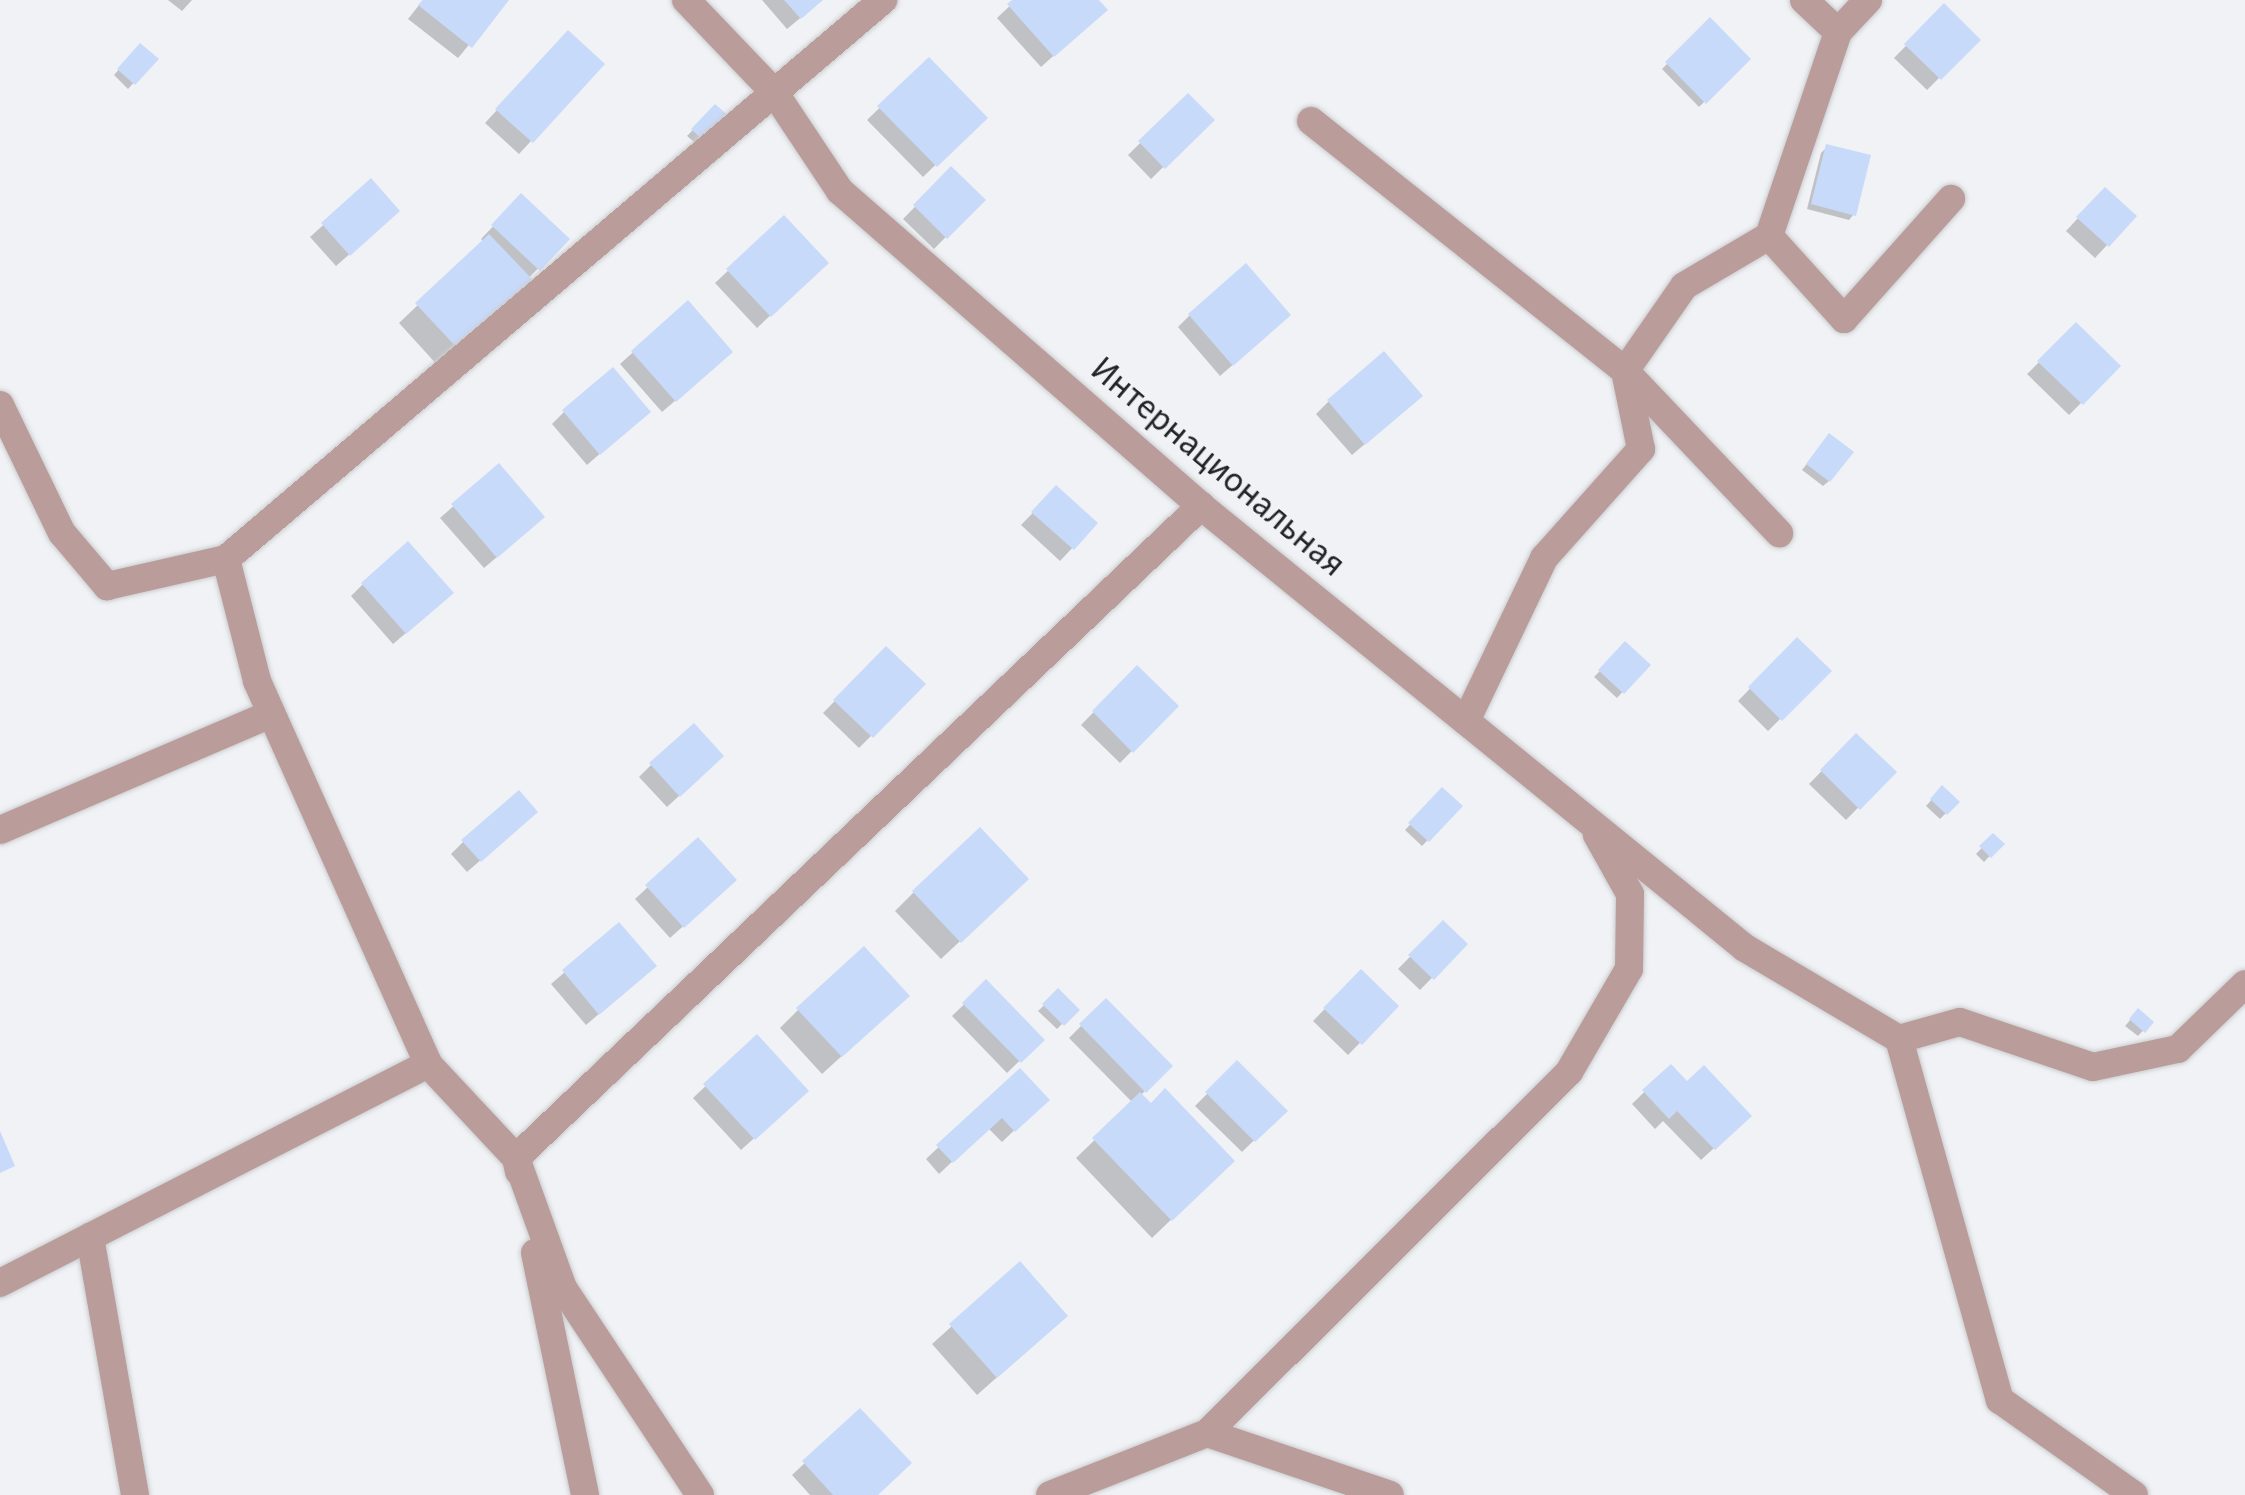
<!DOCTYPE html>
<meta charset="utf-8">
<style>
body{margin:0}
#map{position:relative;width:2245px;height:1495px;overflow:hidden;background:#f0f2f5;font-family:"Source Sans 3",sans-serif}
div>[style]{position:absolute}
.shadow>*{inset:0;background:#0003}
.building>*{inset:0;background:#c8dafa}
.roads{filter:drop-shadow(0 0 2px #cbcdcf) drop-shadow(0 0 2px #cbcdcf)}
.minor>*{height:28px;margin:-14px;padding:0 14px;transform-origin:14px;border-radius:14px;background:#ba9c9b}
span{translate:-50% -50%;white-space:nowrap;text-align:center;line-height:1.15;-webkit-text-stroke:8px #f0f2f5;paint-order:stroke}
.street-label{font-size:35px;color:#222324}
</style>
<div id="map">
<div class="shadow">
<i style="clip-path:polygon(168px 0,192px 0,182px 11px)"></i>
<i style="clip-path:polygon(423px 0,506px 0,458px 58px,408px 19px)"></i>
<i style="clip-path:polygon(762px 0,822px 0,787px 29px)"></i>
<i style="clip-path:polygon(1016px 0,1096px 0,1092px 21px,1041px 67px,997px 18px)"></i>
<i style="clip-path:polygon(1944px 7px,1977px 40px,1927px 90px,1894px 58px)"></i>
<i style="clip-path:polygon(1710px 21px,1748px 59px,1699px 107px,1662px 69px)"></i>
<i style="clip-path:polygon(140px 46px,155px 59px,128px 89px,114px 75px)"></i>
<i style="clip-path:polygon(556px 46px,602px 64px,519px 154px,485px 123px)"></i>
<i style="clip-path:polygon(929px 60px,984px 118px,923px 177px,867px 120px)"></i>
<i style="clip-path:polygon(1188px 96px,1211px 120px,1151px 179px,1128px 155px)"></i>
<i style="clip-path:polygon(715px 107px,699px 146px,687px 136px)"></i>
<i style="clip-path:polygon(1827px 147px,1854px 214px,1849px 220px,1807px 209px,1821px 153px)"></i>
<i style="clip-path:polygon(951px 170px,982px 200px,934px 249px,903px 219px)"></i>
<i style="clip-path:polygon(371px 182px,385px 223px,336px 266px,310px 237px)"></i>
<i style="clip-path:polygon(521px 197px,567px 239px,440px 368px,399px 323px,484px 242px,481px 239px)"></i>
<i style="clip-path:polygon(2093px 202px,2134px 216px,2095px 258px,2066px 231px)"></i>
<i style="clip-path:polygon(784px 218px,813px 275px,757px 328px,715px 283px)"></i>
<i style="clip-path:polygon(687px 304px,718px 364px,662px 412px,620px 364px)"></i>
<i style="clip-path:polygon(1190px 315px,1276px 327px,1220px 376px,1178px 327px)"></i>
<i style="clip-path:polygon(2076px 326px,2118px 366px,2069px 415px,2027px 374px)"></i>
<i style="clip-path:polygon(1328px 402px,1407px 408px,1352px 455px,1316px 414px)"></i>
<i style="clip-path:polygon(564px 412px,635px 423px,587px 465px,552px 424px)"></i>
<i style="clip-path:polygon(1824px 442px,1829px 481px,1823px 486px,1802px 470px)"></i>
<i style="clip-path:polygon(499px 466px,530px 529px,484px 568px,440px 518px)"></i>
<i style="clip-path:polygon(1056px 489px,1095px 524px,1060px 561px,1021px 525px)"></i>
<i style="clip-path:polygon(363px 584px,439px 605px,393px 644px,351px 596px)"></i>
<i style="clip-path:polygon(1797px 640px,1828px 671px,1768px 731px,1738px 701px)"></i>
<i style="clip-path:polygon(1625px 645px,1647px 665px,1617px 698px,1594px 677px)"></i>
<i style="clip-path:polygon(886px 649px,923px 684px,859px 748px,823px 713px)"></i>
<i style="clip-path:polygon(1137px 668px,1176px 706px,1120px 763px,1081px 725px)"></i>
<i style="clip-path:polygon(1856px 736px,1893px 772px,1846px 820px,1809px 784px)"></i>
<i style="clip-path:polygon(651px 765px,709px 768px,667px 807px,639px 777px)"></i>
<i style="clip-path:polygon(1942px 788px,1957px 802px,1940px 819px,1926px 806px)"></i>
<i style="clip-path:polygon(1442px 791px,1459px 807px,1422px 846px,1405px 830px)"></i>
<i style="clip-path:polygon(522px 824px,467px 872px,451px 854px,463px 842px)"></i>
<i style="clip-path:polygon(1993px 836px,2001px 844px,1984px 862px,1976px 854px)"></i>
<i style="clip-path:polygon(698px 841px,721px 892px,670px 938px,635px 899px)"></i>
<i style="clip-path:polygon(914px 892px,1007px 897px,941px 959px,895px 911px)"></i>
<i style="clip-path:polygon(1443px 923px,1465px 944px,1420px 990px,1398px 969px)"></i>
<i style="clip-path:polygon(619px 925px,641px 978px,586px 1025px,551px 984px)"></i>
<i style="clip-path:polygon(1361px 972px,1396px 1006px,1348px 1055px,1313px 1021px)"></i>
<i style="clip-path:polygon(986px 983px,1041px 1040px,1007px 1073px,952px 1016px)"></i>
<i style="clip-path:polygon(1058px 992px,1076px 1010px,1057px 1029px,1038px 1011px)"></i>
<i style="clip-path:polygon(1106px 1001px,1170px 1066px,1140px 1096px,1232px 1161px,1152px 1238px,1076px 1158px,1133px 1103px,1069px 1038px)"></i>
<i style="clip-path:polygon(798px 1010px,888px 1014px,822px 1074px,780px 1028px)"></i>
<i style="clip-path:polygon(2138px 1011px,2151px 1022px,2138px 1036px,2125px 1026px)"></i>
<i style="clip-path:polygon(756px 1038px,793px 1103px,741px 1150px,693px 1098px)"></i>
<i style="clip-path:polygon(1237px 1064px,1284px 1111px,1242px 1152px,1195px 1106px)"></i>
<i style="clip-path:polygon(1670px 1067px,1736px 1128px,1701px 1160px,1663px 1121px,1655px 1129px,1632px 1104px)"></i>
<i style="clip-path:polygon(1019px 1071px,1046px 1100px,1002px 1142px,988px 1128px,939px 1174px,926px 1159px)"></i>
<i style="clip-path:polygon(1020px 1265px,1046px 1334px,977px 1395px,932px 1344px)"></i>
<i style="clip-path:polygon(860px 1411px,875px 1495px,810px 1495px,792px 1475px)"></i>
</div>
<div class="building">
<i style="clip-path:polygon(423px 0,509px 0,472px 48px,418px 5px)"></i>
<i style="clip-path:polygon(784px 0,823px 0,801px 19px)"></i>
<i style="clip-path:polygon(1012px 0,1099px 0,1108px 10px,1054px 57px,1007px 4px)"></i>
<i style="clip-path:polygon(1944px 3px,1981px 40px,1941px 80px,1904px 44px)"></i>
<i style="clip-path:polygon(1710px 17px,1751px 59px,1706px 104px,1665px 62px)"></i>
<i style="clip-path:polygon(568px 30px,605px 64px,533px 143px,495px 109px)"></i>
<i style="clip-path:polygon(140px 43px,159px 59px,135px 85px,117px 69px)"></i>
<i style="clip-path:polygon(929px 57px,988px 118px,937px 167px,877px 106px)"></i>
<i style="clip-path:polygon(1188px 93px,1215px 120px,1165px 169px,1138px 141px)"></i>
<i style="clip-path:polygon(715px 104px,730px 117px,706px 143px,691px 129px)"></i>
<i style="clip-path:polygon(1826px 144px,1871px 155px,1856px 216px,1811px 204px)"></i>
<i style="clip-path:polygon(951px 166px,986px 200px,947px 239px,913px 205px)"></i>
<i style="clip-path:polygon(371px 178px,400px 211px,350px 256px,321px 223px)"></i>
<i style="clip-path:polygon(2105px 187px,2137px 216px,2109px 247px,2076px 217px)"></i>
<i style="clip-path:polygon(521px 193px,570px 239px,540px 271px,491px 225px)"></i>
<i style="clip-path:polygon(784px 215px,829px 263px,771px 317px,726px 269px)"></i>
<i style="clip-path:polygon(489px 234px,534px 281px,460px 351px,415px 303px)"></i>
<i style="clip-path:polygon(1246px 263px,1291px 315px,1233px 366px,1188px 314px)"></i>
<i style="clip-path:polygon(688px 300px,733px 352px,676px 402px,631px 351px)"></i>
<i style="clip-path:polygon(2076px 322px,2121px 366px,2083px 405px,2037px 361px)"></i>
<i style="clip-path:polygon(1384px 351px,1423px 396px,1365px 445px,1327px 400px)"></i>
<i style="clip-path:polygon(613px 367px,651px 412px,600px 455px,562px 410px)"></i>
<i style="clip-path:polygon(1829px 433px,1854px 452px,1830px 482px,1806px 464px)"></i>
<i style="clip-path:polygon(499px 463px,545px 517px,497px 558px,451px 504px)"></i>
<i style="clip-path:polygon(1056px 485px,1098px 523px,1074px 550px,1031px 512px)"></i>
<i style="clip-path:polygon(408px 541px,454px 593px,406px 634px,361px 583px)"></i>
<i style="clip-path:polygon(1797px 637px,1832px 671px,1782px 721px,1748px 687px)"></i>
<i style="clip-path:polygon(1625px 641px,1651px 665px,1624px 694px,1598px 670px)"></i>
<i style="clip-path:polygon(886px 646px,926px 684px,873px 738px,833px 700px)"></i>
<i style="clip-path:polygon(1137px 665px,1179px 706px,1133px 753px,1092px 711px)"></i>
<i style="clip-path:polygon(694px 723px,724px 756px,680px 797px,649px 763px)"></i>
<i style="clip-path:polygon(1856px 733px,1897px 772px,1860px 810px,1820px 770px)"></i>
<i style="clip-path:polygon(1942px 785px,1960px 802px,1947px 815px,1930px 799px)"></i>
<i style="clip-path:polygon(1442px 787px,1463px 806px,1429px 842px,1408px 823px)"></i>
<i style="clip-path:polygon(519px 790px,538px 812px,481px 862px,461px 840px)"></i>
<i style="clip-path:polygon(980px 827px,1029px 879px,961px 943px,912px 891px)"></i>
<i style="clip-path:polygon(1993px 833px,2005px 844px,1991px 858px,1979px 846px)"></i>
<i style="clip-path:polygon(698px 837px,737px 880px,684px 928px,645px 885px)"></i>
<i style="clip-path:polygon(1443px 920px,1468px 944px,1434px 980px,1408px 955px)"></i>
<i style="clip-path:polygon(619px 922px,657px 966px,599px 1015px,562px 970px)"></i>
<i style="clip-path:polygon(864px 946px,910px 996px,842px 1057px,796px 1008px)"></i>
<i style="clip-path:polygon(1361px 969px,1399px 1006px,1362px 1045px,1323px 1008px)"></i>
<i style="clip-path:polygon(986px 979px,1045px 1040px,1021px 1063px,962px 1003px)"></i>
<i style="clip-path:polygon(1058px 988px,1080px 1010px,1064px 1026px,1042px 1004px)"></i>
<i style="clip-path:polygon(1106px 998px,1173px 1066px,1146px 1093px,1079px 1024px)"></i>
<i style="clip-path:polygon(2138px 1008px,2154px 1022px,2145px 1033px,2129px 1019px)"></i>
<i style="clip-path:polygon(757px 1034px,809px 1091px,755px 1140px,703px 1084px)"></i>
<i style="clip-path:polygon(1237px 1060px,1288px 1111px,1255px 1142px,1205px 1092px)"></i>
<i style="clip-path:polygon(1671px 1064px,1687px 1081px,1704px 1065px,1752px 1116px,1715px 1150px,1677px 1111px,1669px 1119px,1642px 1090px)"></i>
<i style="clip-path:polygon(1020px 1068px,1050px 1100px,1015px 1132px,1002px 1118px,953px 1163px,936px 1145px)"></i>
<i style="clip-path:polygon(1165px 1088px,1235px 1161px,1172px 1221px,1092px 1138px,1140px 1092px,1151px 1103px)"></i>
<i style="clip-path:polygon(0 1131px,15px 1166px,0 1173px)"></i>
<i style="clip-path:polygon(1020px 1261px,1068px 1316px,997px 1378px,949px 1324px)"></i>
<i style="clip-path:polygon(860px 1408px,912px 1463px,878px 1495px,833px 1495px,802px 1461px)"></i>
</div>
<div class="roads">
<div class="minor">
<i style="left:686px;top:0;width:127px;rotate:46.3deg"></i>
<i style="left:774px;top:92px;width:119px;rotate:56.3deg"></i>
<i style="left:840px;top:191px;width:479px;rotate:41.1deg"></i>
<i style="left:1201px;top:506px;width:701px;rotate:39.09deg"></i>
<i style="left:1745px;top:948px;width:179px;rotate:30.6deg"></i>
<i style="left:1899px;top:1039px;width:375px;rotate:74.4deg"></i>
<i style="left:2000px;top:1400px;width:164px;rotate:35.3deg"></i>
<i style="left:1804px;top:0;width:47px;rotate:43.3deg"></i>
<i style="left:1838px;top:32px;width:44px;rotate:-46.8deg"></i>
<i style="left:1311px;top:121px;width:401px;rotate:38.5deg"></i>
<i style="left:1625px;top:371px;width:224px;rotate:46.5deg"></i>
<i style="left:1769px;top:236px;width:112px;rotate:47.9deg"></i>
<i style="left:1844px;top:319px;width:161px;rotate:-48.3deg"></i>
<i style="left:0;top:405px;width:142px;rotate:64.2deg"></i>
<i style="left:62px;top:533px;width:70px;rotate:49.7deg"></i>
<i style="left:107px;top:586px;width:122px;rotate:-12.8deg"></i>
<i style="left:226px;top:559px;width:863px;rotate:-40.39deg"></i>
<i style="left:226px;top:559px;width:126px;rotate:75.7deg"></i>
<i style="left:257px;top:681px;width:419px;rotate:65.9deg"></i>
<i style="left:428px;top:1064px;width:129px;rotate:46.9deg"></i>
<i style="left:516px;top:1158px;width:14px;rotate:78deg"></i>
<i style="left:1466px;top:721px;width:181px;rotate:-64.4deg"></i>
<i style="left:1544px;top:558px;width:146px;rotate:-48.3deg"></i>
<i style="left:1641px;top:449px;width:80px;rotate:-101.6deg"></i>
<i style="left:1625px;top:371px;width:103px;rotate:-55.2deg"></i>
<i style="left:1684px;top:286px;width:99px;rotate:-30.5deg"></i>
<i style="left:1769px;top:236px;width:215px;rotate:-71.3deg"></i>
<i style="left:0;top:830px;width:295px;rotate:-23.2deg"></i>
<i style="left:1899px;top:1039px;width:63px;rotate:-15.6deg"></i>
<i style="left:1960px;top:1022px;width:140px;rotate:18.7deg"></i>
<i style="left:2093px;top:1067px;width:87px;rotate:-12deg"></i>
<i style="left:2178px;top:1049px;width:93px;rotate:-44.1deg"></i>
<i style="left:90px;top:1237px;width:262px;rotate:80.1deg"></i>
<i style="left:535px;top:1253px;width:247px;rotate:78.3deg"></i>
<i style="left:0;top:1283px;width:481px;rotate:-27.1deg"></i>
<i style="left:1207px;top:1433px;width:511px;rotate:-44.92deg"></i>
<i style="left:1569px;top:1072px;width:119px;rotate:-59.8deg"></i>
<i style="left:1629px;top:969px;width:75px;rotate:-89.2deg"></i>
<i style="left:1630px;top:894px;width:68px;rotate:-119.2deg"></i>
<i style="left:700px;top:1495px;width:248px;rotate:-123.5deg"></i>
<i style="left:563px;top:1288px;width:138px;rotate:-109.9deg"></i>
<i style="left:516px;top:1158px;width:946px;rotate:-43.59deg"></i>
<i style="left:1050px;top:1495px;width:169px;rotate:-21.5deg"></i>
<i style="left:1207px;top:1433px;width:193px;rotate:18.7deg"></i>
</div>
</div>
<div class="street-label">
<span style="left:1218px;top:467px;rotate:40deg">Интернациональная</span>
</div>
</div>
